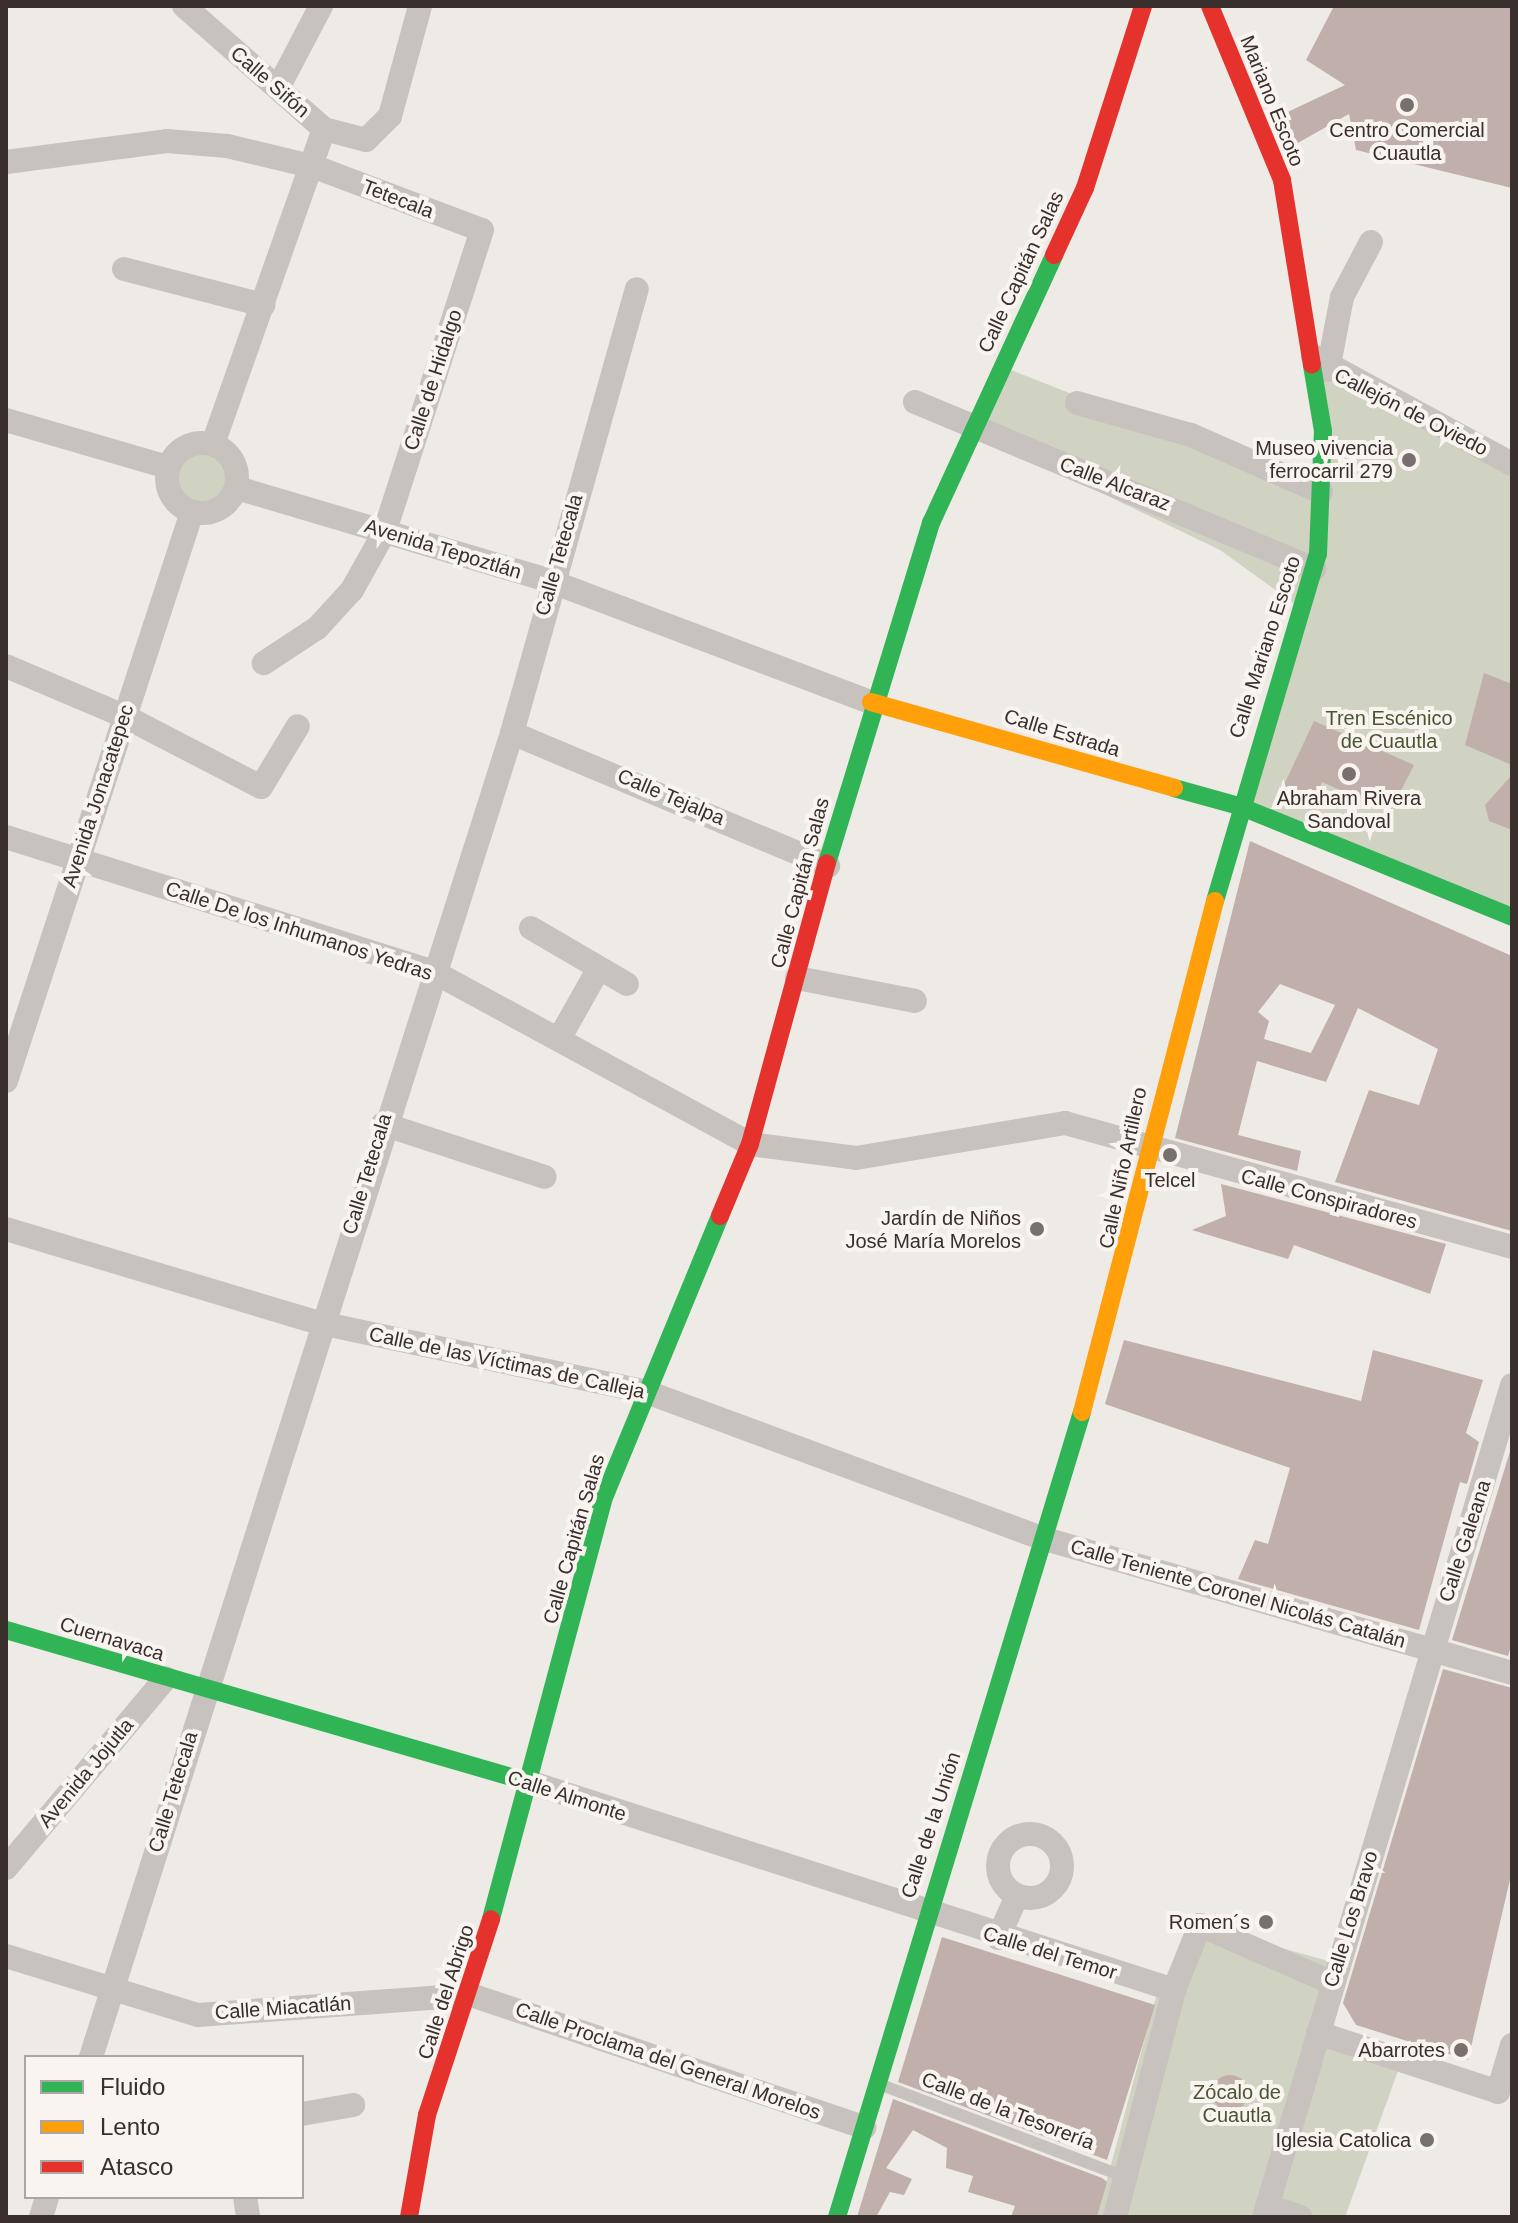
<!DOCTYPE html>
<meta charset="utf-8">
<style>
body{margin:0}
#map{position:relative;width:1518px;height:2223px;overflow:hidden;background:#eeeae6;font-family:Arial,sans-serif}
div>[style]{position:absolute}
.green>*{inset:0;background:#d0d3c1}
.round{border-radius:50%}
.building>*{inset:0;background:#c0afaa}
.lane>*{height:12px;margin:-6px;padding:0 6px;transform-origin:6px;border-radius:6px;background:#c8c2be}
.street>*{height:24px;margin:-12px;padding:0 12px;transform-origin:12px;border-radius:12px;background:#c8c2be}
.street>.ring{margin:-12px;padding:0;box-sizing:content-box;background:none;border:24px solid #c8c2be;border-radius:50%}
.fast>*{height:18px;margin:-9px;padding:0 9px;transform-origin:9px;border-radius:9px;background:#30b455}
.slow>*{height:18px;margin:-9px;padding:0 9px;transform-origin:9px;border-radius:9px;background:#ff9f0a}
.jam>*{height:18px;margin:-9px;padding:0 9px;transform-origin:9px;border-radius:9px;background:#e5322d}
.dots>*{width:22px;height:22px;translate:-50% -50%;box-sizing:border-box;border:4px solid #f9f4ef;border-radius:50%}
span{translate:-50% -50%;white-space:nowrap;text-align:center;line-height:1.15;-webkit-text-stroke:8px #f9f4ef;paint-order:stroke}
.street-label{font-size:20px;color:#392f2c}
.poi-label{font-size:20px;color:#392f2c}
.right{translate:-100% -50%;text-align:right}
.park-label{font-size:20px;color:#4a5532}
.frame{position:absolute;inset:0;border:8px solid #392f2c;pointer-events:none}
.legend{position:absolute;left:24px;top:2055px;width:280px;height:144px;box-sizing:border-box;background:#f9f4ef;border:2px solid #aca5a1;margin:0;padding:10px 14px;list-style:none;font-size:24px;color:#392f2c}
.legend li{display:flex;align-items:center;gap:16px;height:40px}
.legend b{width:40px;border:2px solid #aca5a1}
</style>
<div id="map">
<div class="green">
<i style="clip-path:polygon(1313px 356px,1512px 464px,1512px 917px,1239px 806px,1299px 607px,1220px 550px,971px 430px,1001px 366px,1321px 492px)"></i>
<i class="round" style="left:167px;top:443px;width:70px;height:70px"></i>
<i style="clip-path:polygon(1200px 1925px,1339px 1964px,1318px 2033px,1402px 2060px,1345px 2217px,1097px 2217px,1159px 1986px,1173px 1990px)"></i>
</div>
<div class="building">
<i style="clip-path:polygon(1334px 6px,1512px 6px,1512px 188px,1356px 150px,1349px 114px,1289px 148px,1277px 117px,1345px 85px,1306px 60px)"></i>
<i style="clip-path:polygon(1484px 673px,1512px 684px,1512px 765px,1465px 745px)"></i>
<i style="clip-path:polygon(1314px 721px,1414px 765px,1390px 812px,1322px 782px,1314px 800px,1283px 787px)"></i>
<i style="clip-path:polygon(1512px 775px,1512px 830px,1489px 821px,1485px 805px)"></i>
<i style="clip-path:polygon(evenodd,1250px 841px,1512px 956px,1512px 1231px,1335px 1182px,1369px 1090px,1419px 1105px,1438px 1049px,1358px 1008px,1326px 1082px,1257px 1061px,1238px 1135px,1301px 1151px,1297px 1171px,1175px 1138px,1250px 841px,1280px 984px,1335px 1005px,1311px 1053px,1264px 1039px,1269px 1021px,1258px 1012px,1280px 984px)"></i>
<i style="clip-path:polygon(1221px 1184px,1446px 1244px,1430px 1294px,1294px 1245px,1288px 1259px,1192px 1230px,1226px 1216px)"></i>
<i style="clip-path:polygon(1124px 1340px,1361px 1401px,1373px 1350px,1483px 1380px,1466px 1433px,1479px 1442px,1467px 1484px,1460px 1482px,1419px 1630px,1238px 1579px,1255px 1540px,1268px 1544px,1290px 1468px,1105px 1404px)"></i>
<i style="clip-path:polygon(1512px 1445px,1512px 1643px,1508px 1656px,1452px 1640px)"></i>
<i style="clip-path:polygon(1443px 1669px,1512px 1688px,1512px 1871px,1468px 2060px,1356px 2025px,1343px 2003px)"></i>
<i style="clip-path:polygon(942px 1937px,1155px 2005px,1107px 2160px,898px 2082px)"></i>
<i class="round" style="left:1212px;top:2075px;width:36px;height:36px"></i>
<i style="clip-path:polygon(893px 2099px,1102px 2178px,1107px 2182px,1097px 2217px,1011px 2217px,1015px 2206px,968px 2192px,973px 2176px,946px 2168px,947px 2148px,913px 2130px,886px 2168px,912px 2179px,904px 2195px,890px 2192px,876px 2217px,857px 2217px)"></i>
</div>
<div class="lane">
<i style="left:879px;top:2084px;width:261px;rotate:20.7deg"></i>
</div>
<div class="street">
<i style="left:184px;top:6px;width:186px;rotate:41.3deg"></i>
<i style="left:324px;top:129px;width:43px;rotate:14.7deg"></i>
<i style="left:366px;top:140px;width:34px;rotate:-45deg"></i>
<i style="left:390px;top:116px;width:114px;rotate:-74.7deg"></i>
<i style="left:278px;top:88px;width:93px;rotate:-62.3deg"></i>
<i style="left:6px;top:162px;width:162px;rotate:-7.4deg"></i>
<i style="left:167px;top:141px;width:60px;rotate:4.8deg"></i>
<i style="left:227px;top:146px;width:90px;rotate:13.4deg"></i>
<i style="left:315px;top:167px;width:178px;rotate:20.7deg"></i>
<i style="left:482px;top:230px;width:316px;rotate:107.9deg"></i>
<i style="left:385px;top:531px;width:68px;rotate:119.2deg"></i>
<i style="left:352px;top:590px;width:52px;rotate:132.6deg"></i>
<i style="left:317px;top:628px;width:64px;rotate:146.6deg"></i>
<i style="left:124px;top:269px;width:144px;rotate:14.5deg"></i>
<i style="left:1313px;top:356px;width:226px;rotate:28.5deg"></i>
<i style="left:1328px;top:370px;width:74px;rotate:-79.1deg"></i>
<i style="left:1342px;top:297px;width:62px;rotate:-62.2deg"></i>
<i style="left:915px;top:402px;width:433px;rotate:22.7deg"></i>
<i style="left:1077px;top:403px;width:118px;rotate:15.7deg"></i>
<i style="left:1191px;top:435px;width:142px;rotate:23.7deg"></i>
<i style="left:6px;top:420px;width:169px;rotate:16.2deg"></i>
<i class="ring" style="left:167px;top:443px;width:46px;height:46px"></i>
<i style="left:213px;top:444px;width:334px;rotate:-70.6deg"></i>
<i style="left:237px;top:488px;width:327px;rotate:16.5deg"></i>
<i style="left:550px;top:581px;width:343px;rotate:20.7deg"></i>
<i style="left:6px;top:666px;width:128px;rotate:23deg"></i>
<i style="left:124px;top:716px;width:154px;rotate:27.4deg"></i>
<i style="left:261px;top:787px;width:71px;rotate:-58.8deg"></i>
<i style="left:512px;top:733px;width:343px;rotate:22.8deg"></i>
<i style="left:6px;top:837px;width:447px;rotate:17.5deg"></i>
<i style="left:432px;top:971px;width:362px;rotate:28.5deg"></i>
<i style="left:750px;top:1144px;width:107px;rotate:7.5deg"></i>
<i style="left:856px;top:1158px;width:212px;rotate:-9.5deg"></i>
<i style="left:1065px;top:1123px;width:464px;rotate:15.5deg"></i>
<i style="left:531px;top:928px;width:111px;rotate:30.3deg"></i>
<i style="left:797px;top:978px;width:120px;rotate:11deg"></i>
<i style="left:559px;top:1039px;width:81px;rotate:-60.6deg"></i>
<i style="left:6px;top:1081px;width:599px;rotate:-71.9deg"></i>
<i style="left:383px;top:1124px;width:170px;rotate:18.1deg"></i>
<i style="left:6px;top:1229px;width:328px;rotate:16.7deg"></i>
<i style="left:320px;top:1323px;width:331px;rotate:11.9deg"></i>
<i style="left:644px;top:1391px;width:427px;rotate:20.3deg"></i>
<i style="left:1045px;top:1539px;width:486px;rotate:16deg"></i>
<i style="left:532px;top:1783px;width:675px;rotate:17.87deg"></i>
<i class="ring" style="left:998px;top:1834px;width:40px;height:40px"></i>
<i style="left:6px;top:1868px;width:248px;rotate:-49.9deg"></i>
<i style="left:998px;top:1938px;width:46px;rotate:-65.7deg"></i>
<i style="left:6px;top:1956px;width:201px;rotate:17.1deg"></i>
<i style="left:198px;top:2015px;width:274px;rotate:-4.2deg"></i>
<i style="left:471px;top:1995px;width:415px;rotate:18.6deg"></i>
<i style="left:1318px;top:2033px;width:189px;rotate:18.1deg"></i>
<i style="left:1498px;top:2092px;width:49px;rotate:-73.4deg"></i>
<i style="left:91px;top:2057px;width:1389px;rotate:-72.36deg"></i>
<i style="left:512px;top:733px;width:461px;rotate:-74.3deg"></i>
<i style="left:302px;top:2114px;width:52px;rotate:-10deg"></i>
<i style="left:245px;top:2197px;width:20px;rotate:81deg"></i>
<i style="left:1267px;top:2206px;width:35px;rotate:18deg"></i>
<i style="left:41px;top:2217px;width:21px;rotate:-73deg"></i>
<i style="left:1115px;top:2217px;width:235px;rotate:-75.4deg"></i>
<i style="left:1174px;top:1990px;width:70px;rotate:-68.2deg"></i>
<i style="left:1200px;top:1925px;width:144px;rotate:23.7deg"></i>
<i style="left:1264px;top:2217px;width:868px;rotate:-73.4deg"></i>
</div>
<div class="fast">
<i style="left:1174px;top:788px;width:67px;rotate:15.5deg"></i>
<i style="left:1239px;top:806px;width:295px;rotate:22.1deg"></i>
<i style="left:827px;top:863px;width:356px;rotate:-73deg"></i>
<i style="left:931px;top:523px;width:295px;rotate:-65.3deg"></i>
<i style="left:1215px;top:901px;width:362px;rotate:-73.5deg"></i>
<i style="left:1318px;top:554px;width:123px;rotate:-87.7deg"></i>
<i style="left:1323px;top:431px;width:67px;rotate:-99.5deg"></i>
<i style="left:6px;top:1630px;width:548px;rotate:16.22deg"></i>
<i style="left:491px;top:1919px;width:439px;rotate:-75deg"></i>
<i style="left:605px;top:1495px;width:302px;rotate:-67.6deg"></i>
<i style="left:837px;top:2217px;width:841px;rotate:-73.07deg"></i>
</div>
<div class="slow">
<i style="left:871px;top:702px;width:315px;rotate:15.8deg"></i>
<i style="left:1082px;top:1412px;width:528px;rotate:-75.41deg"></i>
</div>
<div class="jam">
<i style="left:1210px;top:6px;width:188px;rotate:67.5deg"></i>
<i style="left:1282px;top:180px;width:187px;rotate:80.8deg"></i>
<i style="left:1054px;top:255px;width:74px;rotate:-65.2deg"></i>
<i style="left:1085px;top:188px;width:191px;rotate:-72.3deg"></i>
<i style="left:720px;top:1216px;width:78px;rotate:-67.4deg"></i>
<i style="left:750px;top:1144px;width:291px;rotate:-74.7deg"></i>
<i style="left:409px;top:2217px;width:104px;rotate:-80deg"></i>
<i style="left:427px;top:2115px;width:206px;rotate:-71.9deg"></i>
</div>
<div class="dots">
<i style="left:1407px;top:105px;background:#78706d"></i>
<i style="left:1409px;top:460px;background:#78706d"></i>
<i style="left:1349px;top:774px;background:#78706d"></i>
<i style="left:1170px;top:1155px;background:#78706d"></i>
<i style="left:1037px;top:1229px;background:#78706d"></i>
<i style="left:1266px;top:1922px;background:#78706d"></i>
<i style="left:1461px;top:2050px;background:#78706d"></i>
<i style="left:1427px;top:2140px;background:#78706d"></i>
</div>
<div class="street-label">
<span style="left:270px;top:82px;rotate:41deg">Calle Sifón</span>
<span style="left:1272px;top:101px;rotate:68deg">Mariano Escoto</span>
<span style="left:398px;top:199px;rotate:21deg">Tetecala</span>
<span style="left:1021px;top:272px;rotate:-65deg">Calle Capitán Salas</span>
<span style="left:433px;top:380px;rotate:-72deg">Calle de Hidalgo</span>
<span style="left:1411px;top:412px;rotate:27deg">Callejón de Oviedo</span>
<span style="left:1115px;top:484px;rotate:21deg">Calle Alcaraz</span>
<span style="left:443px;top:549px;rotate:17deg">Avenida Tepoztlán</span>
<span style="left:559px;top:555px;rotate:-74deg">Calle Tetecala</span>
<span style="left:1265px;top:647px;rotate:-72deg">Calle Mariano Escoto</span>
<span style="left:1062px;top:733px;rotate:17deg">Calle Estrada</span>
<span style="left:98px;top:796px;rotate:-72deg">Avenida Jonacatepec</span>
<span style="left:671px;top:797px;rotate:23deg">Calle Tejalpa</span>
<span style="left:800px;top:883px;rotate:-75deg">Calle Capitán Salas</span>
<span style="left:299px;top:931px;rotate:18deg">Calle De los Inhumanos Yedras</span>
<span style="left:1123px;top:1168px;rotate:-78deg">Calle Niño Artillero</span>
<span style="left:367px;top:1174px;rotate:-73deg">Calle Tetecala</span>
<span style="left:1329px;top:1199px;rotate:15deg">Calle Conspiradores</span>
<span style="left:507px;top:1363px;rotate:12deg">Calle de las Víctimas de Calleja</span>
<span style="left:574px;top:1539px;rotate:-74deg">Calle Capitán Salas</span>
<span style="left:1465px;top:1541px;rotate:-72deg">Calle Galeana</span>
<span style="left:1238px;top:1594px;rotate:16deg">Calle Teniente Coronel Nicolás Catalán</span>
<span style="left:112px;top:1639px;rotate:17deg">Cuernavaca</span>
<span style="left:86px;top:1773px;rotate:-50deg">Avenida Jojutla</span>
<span style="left:173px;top:1792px;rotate:-73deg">Calle Tetecala</span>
<span style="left:567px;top:1796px;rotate:18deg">Calle Almonte</span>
<span style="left:931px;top:1825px;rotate:-72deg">Calle de la Unión</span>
<span style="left:1351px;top:1919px;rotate:-73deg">Calle Los Bravo</span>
<span style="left:1050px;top:1953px;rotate:17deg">Calle del Temor</span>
<span style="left:446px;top:1992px;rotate:-72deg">Calle del Abrigo</span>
<span style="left:283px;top:2008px;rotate:-4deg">Calle Miacatlán</span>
<span style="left:668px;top:2061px;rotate:19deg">Calle Proclama del General Morelos</span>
<span style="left:1008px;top:2111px;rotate:21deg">Calle de la Tesorería</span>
</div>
<div class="poi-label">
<span style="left:1407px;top:142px">Centro Comercial<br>Cuautla</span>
<span class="right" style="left:1393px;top:460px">Museo vivencia<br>ferrocarril 279</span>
<span style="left:1349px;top:810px">Abraham Rivera<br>Sandoval</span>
<span style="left:1170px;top:1180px">Telcel</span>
<span class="right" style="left:1021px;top:1230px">Jardín de Niños<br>José María Morelos</span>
<span class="right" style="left:1250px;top:1922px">Romen´s</span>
<span class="right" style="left:1445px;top:2050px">Abarrotes</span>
<span class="right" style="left:1411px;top:2140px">Iglesia Catolica</span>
</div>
<div class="park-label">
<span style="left:1389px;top:730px">Tren Escénico<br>de Cuautla</span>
<span style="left:1237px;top:2104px">Zócalo de<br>Cuautla</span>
</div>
<div class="frame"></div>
<ul class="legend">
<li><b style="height:10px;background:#30b455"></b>Fluido</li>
<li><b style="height:10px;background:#ff9f0a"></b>Lento</li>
<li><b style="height:10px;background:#e5322d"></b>Atasco</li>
</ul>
</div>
